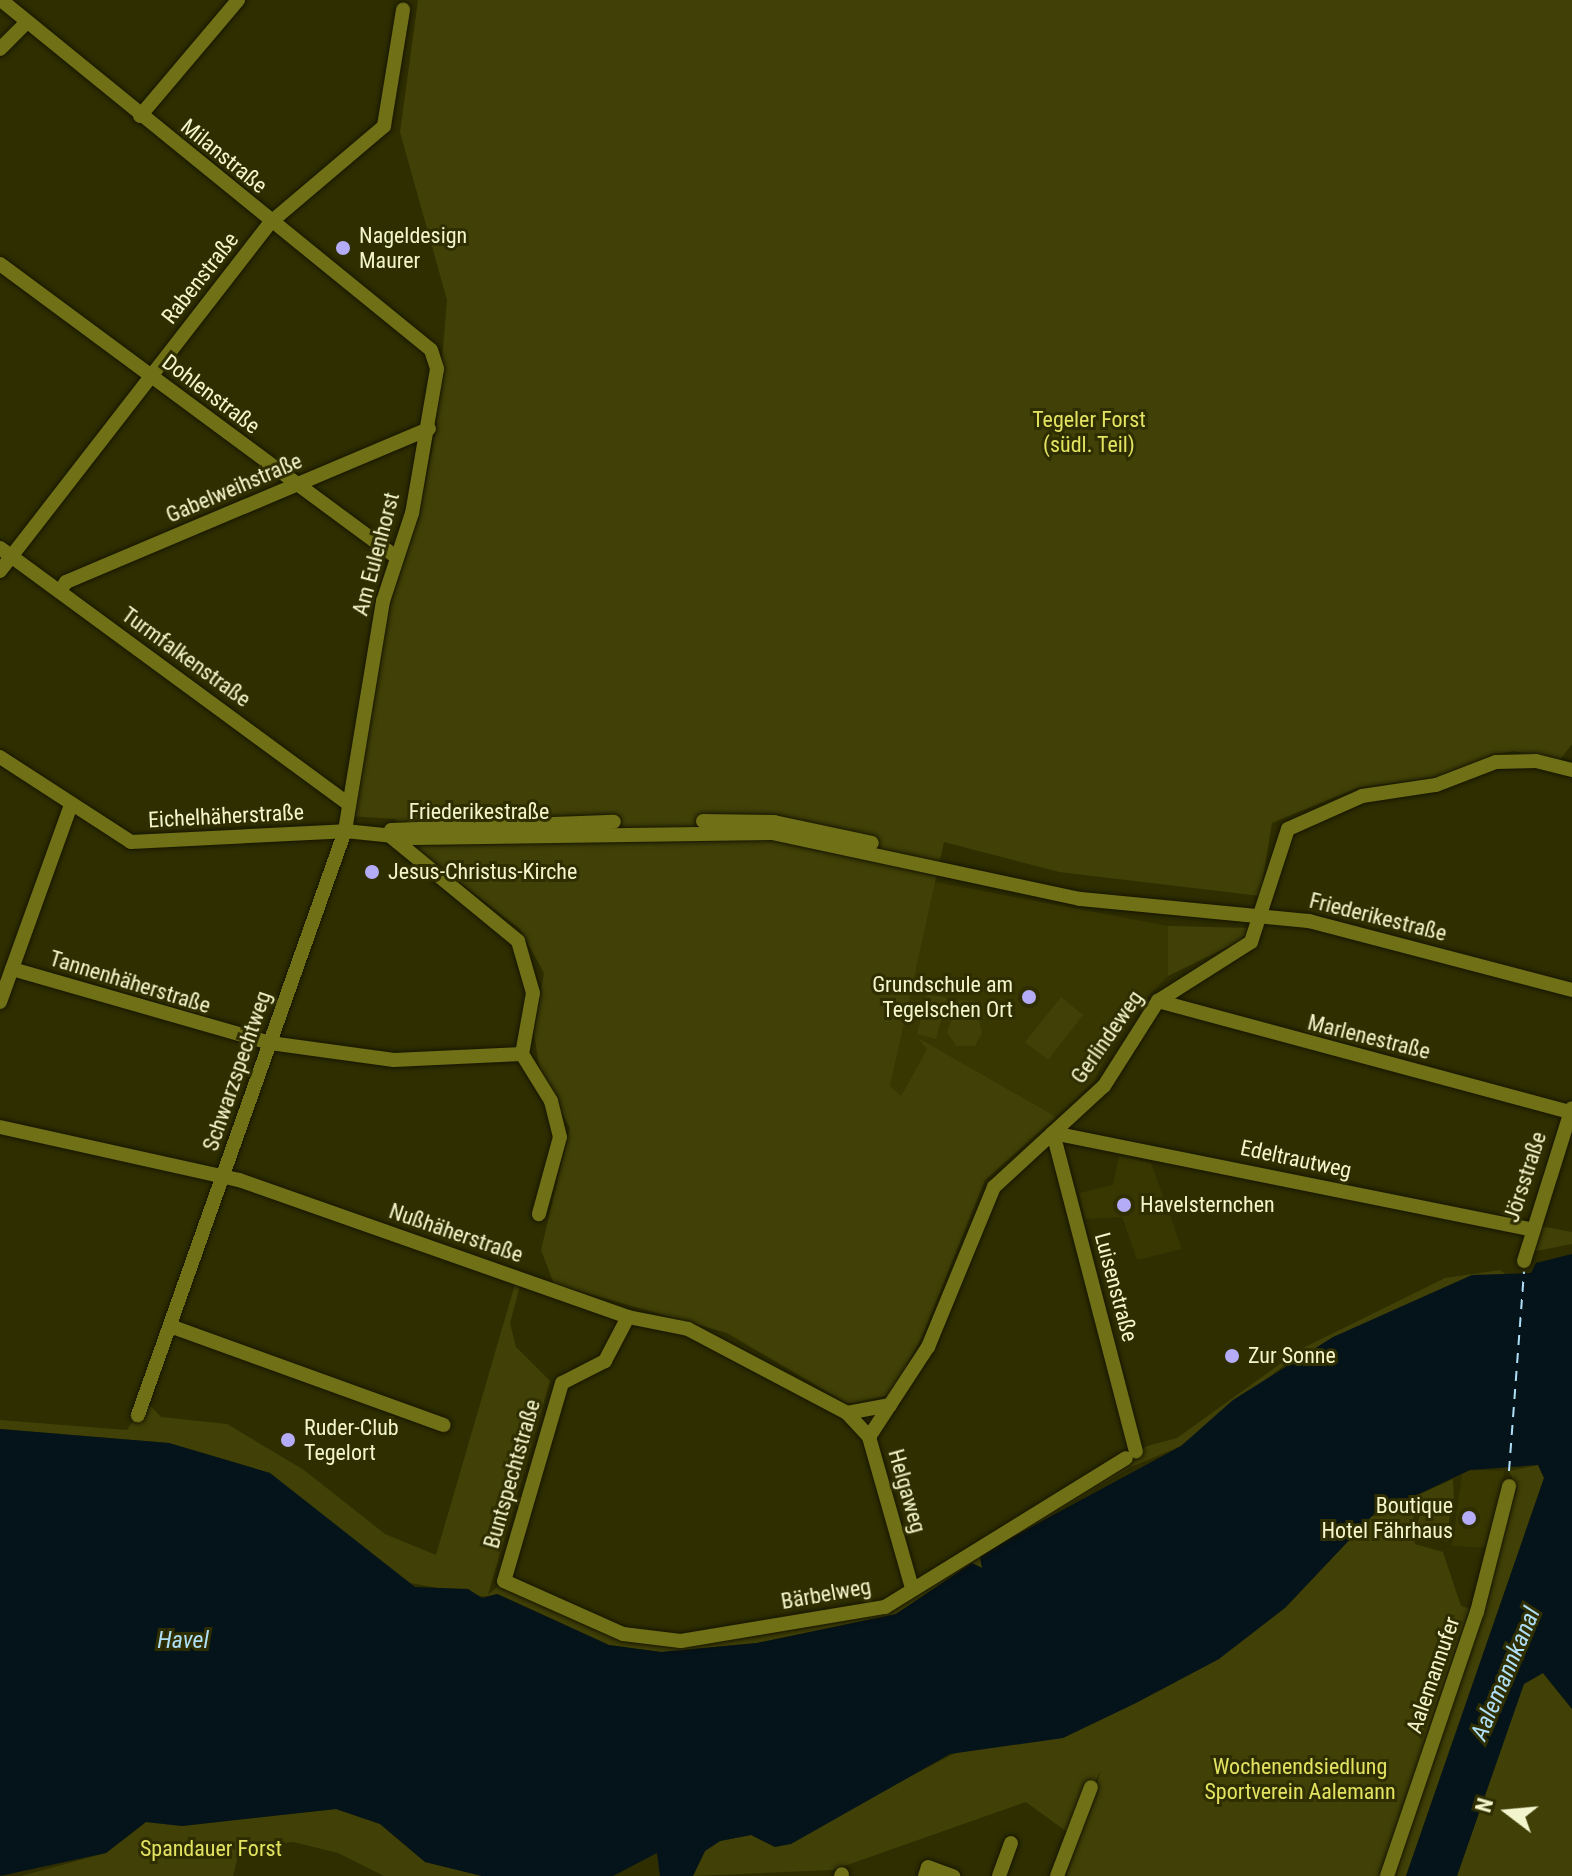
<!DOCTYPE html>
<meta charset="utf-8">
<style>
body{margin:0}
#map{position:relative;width:1572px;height:1876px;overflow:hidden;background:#2e2e00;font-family:"Roboto Condensed",sans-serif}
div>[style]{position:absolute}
.built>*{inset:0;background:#383702}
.green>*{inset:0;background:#404007}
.water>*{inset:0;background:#05131a}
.ferry>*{height:2px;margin-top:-1px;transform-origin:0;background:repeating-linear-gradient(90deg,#aedff7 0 10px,transparent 0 18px)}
.roads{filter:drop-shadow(0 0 2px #161500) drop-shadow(0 0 2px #161500)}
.minor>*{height:14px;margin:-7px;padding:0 7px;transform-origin:7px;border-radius:7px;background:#707016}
.dots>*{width:22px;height:22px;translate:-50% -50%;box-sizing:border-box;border:4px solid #2e2e00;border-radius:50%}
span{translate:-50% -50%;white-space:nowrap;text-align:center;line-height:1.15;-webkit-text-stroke:6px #2e2e00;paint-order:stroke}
.street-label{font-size:22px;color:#f3f5cc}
.poi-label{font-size:22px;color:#f3f5cc}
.left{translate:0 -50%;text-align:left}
.right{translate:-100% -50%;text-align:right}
.park-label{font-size:22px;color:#e3e361}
.water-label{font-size:24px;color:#aedff7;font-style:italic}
.north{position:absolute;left:1468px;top:1772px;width:80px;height:80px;-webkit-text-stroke:6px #2e2e00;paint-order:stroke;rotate:286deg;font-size:22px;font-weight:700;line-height:32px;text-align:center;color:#f3f5cc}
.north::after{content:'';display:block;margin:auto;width:28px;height:36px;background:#f3f5cc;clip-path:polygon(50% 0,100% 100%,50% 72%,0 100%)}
</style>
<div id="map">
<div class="built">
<i style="clip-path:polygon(935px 882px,1168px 926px,1168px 976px,1127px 1017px,1094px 1081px,1056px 1117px,927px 1049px,901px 1097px,889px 1085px)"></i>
<i style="clip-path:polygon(1119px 1156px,1151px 1163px,1182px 1249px,1137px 1260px,1122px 1217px,1085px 1219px,1079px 1193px,1113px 1185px)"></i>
<i style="clip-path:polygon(1470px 1470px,1504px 1471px,1495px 1548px,1452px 1546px,1462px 1474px)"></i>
</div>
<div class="green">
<i style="clip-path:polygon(418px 0,1572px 0,1572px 744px,1559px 761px,1514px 751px,1493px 755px,1443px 776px,1357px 788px,1272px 823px,1260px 896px,1059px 872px,944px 842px,890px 1086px,901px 1096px,927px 1049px,918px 1038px,1056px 1117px,985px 1180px,921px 1339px,890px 1395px,848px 1404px,727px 1333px,554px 1284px,541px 1250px,570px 1128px,540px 1073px,534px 1033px,544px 973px,520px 929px,416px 848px,395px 819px,350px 816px,381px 633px,420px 509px,436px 431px,447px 300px,400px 132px)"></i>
<i style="clip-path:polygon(1168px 926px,1251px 928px,1242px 940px,1168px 976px)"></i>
<i style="clip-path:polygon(927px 994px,947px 998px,936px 1039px,917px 1034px)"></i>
<i style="clip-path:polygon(1061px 997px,1083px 1015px,1048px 1060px,1025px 1042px)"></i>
<i style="clip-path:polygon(959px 1000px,974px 1001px,982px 1033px,975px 1046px,956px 1046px,947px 1032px)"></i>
<i style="clip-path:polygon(1540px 1226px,1572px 1232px,1572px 1244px,1531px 1252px)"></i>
<i style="clip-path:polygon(1500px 1270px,1508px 1276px,1472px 1275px,1291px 1360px,1181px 1446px,1131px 1467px,980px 1558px,982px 1568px,971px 1563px,896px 1614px,757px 1643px,661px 1652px,609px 1645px,498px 1594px,488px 1596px,481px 1596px,405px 1582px,270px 1473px,169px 1443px,0 1429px,0 1420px,127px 1430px,147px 1402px,161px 1417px,227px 1424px,304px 1470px,385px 1534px,436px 1555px,515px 1284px,520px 1286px,510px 1323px,516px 1347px,550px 1381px,488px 1595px,503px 1582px,640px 1640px,885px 1608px,1147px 1446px,1177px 1438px,1301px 1349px,1445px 1278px)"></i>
<i style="clip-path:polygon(1538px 1465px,1544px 1478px,1406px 1876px,1387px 1876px,1517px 1489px,1509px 1471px)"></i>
<i style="clip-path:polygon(1453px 1479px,1454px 1498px,1416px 1509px,1411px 1527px,1415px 1544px,1443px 1552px,1461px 1606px,1474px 1610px,1383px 1876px,1066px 1876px,1101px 1771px,1067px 1832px,1026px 1802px,833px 1870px,693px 1876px,705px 1851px,720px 1841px,751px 1835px,775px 1847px,963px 1749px,1065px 1737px,1285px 1608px,1372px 1516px)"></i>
<i style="clip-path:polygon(1451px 1503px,1447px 1542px,1415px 1529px,1422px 1510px)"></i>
<i style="clip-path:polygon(1543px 1673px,1572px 1709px,1572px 1876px,1457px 1876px,1523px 1684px)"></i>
<i style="clip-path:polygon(336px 1809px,380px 1824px,425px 1862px,482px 1876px,384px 1876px,338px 1853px,293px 1842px,240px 1848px,233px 1876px,21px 1876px,106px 1853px,146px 1822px,182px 1826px)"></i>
</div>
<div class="water">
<i style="clip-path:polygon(1572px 1254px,1572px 1709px,1543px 1673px,1524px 1684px,1457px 1876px,1406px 1876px,1544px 1478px,1538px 1465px,1470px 1470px,1372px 1516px,1285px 1608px,1219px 1659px,1136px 1703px,1063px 1738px,950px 1754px,791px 1844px,775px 1847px,751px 1835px,720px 1841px,705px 1851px,693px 1876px,660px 1876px,657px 1853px,613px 1876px,482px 1876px,425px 1862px,380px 1824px,336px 1809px,182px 1826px,146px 1822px,106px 1853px,0 1876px,0 1429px,169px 1443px,270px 1473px,415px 1587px,468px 1589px,482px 1598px,497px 1594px,609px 1645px,661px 1652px,757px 1643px,896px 1614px,972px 1563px,982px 1568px,980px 1557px,996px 1546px,1181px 1446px,1233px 1400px,1333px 1337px,1472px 1275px,1531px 1273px,1536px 1263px)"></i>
</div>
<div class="ferry">
<i style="left:1509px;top:1471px;width:200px;rotate:-85.7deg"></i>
</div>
<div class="roads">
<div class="minor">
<i style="left:1px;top:0;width:554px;rotate:39.14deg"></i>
<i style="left:431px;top:350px;width:20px;rotate:72deg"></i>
<i style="left:437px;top:369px;width:146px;rotate:99.8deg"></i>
<i style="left:412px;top:513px;width:93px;rotate:108.2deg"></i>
<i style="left:383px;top:601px;width:233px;rotate:99.4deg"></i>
<i style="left:345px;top:831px;width:620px;rotate:109.52deg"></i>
<i style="left:0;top:49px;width:38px;rotate:-45deg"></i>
<i style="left:140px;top:116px;width:152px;rotate:-49.8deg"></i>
<i style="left:0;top:264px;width:493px;rotate:36.5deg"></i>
<i style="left:0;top:548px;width:431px;rotate:36.3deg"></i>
<i style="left:0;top:571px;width:442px;rotate:-52.2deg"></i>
<i style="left:271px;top:222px;width:148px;rotate:-40.3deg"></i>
<i style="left:384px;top:126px;width:118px;rotate:-80.7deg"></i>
<i style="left:60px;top:591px;width:11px;rotate:-56deg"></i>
<i style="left:66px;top:582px;width:394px;rotate:-22.9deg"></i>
<i style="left:0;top:757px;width:156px;rotate:33deg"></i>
<i style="left:131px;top:842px;width:214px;rotate:-2.9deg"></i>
<i style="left:345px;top:831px;width:69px;rotate:5.8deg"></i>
<i style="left:414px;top:838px;width:358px;rotate:-0.8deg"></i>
<i style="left:772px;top:833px;width:315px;rotate:12.1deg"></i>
<i style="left:1080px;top:899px;width:230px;rotate:5.5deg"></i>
<i style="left:1309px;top:921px;width:272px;rotate:14.7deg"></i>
<i style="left:703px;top:821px;width:71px;rotate:0.8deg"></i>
<i style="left:774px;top:822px;width:100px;rotate:12.1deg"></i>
<i style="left:391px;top:830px;width:223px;rotate:-2.1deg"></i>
<i style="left:389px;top:835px;width:167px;rotate:39.4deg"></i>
<i style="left:518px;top:941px;width:54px;rotate:73.9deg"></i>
<i style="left:533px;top:993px;width:62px;rotate:100.2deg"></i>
<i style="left:12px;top:969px;width:268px;rotate:16deg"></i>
<i style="left:270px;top:1043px;width:125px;rotate:7.8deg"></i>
<i style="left:394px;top:1060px;width:128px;rotate:-2.7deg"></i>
<i style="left:1158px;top:1001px;width:429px;rotate:15.1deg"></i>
<i style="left:0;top:1002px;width:209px;rotate:-70.2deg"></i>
<i style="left:522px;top:1054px;width:55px;rotate:58.3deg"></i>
<i style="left:551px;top:1101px;width:37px;rotate:76deg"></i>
<i style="left:560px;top:1137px;width:80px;rotate:105.3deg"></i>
<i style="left:0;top:1127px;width:245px;rotate:12.5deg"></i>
<i style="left:239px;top:1180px;width:412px;rotate:19.4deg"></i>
<i style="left:628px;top:1317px;width:61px;rotate:11.3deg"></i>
<i style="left:688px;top:1329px;width:180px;rotate:27.8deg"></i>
<i style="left:847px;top:1413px;width:44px;rotate:-10.5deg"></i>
<i style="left:1053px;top:1133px;width:487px;rotate:11.4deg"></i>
<i style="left:1053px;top:1133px;width:329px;rotate:75.4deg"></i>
<i style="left:1524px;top:1261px;width:160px;rotate:-72.6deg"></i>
<i style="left:628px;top:1317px;width:50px;rotate:117.6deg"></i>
<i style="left:605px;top:1361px;width:48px;rotate:152.9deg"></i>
<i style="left:562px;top:1383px;width:206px;rotate:106.3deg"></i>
<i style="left:504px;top:1581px;width:130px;rotate:24deg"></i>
<i style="left:623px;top:1634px;width:58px;rotate:6.9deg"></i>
<i style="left:681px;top:1641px;width:207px;rotate:-9.5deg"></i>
<i style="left:885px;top:1607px;width:283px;rotate:-31.7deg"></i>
<i style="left:170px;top:1326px;width:291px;rotate:19.9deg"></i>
<i style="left:847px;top:1413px;width:33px;rotate:47deg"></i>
<i style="left:869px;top:1437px;width:157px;rotate:74.1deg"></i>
<i style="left:869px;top:1437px;width:108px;rotate:-56.8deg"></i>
<i style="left:928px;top:1347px;width:173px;rotate:-67.6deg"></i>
<i style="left:994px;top:1187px;width:149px;rotate:-42.6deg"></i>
<i style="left:1104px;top:1086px;width:101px;rotate:-57.6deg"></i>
<i style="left:1158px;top:1001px;width:110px;rotate:-32.4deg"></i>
<i style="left:1251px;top:942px;width:119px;rotate:-71.9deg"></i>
<i style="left:1288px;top:829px;width:81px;rotate:-24deg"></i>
<i style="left:1362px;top:796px;width:75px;rotate:-8.5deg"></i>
<i style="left:1436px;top:785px;width:64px;rotate:-21deg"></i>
<i style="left:1496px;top:762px;width:40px;rotate:-1.4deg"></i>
<i style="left:1536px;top:761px;width:37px;rotate:14deg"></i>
<i style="left:841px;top:1876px;width:2px;rotate:-63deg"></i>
<i style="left:925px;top:1876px;width:9px;rotate:-72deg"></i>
<i style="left:928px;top:1867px;width:27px;rotate:20deg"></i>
<i style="left:999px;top:1876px;width:35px;rotate:-70deg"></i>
<i style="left:1057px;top:1876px;width:95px;rotate:-69.1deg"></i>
<i style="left:1387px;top:1876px;width:279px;rotate:-71.2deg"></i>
<i style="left:1477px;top:1612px;width:130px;rotate:-75.7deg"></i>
</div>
</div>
<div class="dots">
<i style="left:343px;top:248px;background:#b5acf8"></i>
<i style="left:372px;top:872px;background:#b5acf8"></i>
<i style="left:1029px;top:997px;background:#b5acf8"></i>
<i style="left:1124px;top:1205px;background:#b5acf8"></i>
<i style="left:1232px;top:1356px;background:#b5acf8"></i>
<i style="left:288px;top:1440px;background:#b5acf8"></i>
<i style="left:1469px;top:1518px;background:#b5acf8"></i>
</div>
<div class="street-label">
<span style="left:224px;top:156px;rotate:39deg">Milanstraße</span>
<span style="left:200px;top:278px;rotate:-52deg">Rabenstraße</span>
<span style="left:211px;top:394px;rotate:37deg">Dohlenstraße</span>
<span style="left:234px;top:488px;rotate:-23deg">Gabelweihstraße</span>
<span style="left:376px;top:554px;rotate:-75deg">Am Eulenhorst</span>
<span style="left:186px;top:657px;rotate:36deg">Turmfalkenstraße</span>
<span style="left:479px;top:812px">Friederikestraße</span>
<span style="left:226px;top:816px;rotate:-3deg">Eichelhäherstraße</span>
<span style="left:1378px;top:917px;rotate:14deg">Friederikestraße</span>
<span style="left:130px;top:982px;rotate:17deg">Tannenhäherstraße</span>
<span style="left:1107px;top:1037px;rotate:-55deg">Gerlindeweg</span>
<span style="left:1369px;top:1037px;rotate:14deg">Marlenestraße</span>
<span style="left:237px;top:1071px;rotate:-71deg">Schwarzspechtweg</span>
<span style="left:1296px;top:1159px;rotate:12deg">Edeltrautweg</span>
<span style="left:1525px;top:1177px;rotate:-72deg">Jörsstraße</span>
<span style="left:456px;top:1233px;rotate:19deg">Nußhäherstraße</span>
<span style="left:1116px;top:1287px;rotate:75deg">Luisenstraße</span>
<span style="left:512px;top:1474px;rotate:-74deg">Buntspechtstraße</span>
<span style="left:907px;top:1491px;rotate:74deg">Helgaweg</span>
<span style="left:826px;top:1594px;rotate:-10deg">Bärbelweg</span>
<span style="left:1433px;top:1675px;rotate:-71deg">Aalemannufer</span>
</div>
<div class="poi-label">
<span class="left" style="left:359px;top:248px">Nageldesign<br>Maurer</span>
<span class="left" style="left:388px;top:872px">Jesus-Christus-Kirche</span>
<span class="right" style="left:1013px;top:997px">Grundschule am<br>Tegelschen Ort</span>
<span class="left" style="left:1140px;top:1205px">Havelsternchen</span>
<span class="left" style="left:1248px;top:1356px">Zur Sonne</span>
<span class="left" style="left:304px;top:1440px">Ruder-Club<br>Tegelort</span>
<span class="right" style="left:1453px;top:1518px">Boutique<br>Hotel Fährhaus</span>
</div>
<div class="park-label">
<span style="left:1089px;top:432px">Tegeler Forst<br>(südl. Teil)</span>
<span style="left:1300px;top:1779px">Wochenendsiedlung<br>Sportverein Aalemann</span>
<span style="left:211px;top:1849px">Spandauer Forst</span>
</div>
<div class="water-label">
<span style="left:183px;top:1641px">Havel</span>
<span style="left:1506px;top:1674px;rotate:-67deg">Aalemannkanal</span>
</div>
<div class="north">N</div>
</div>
